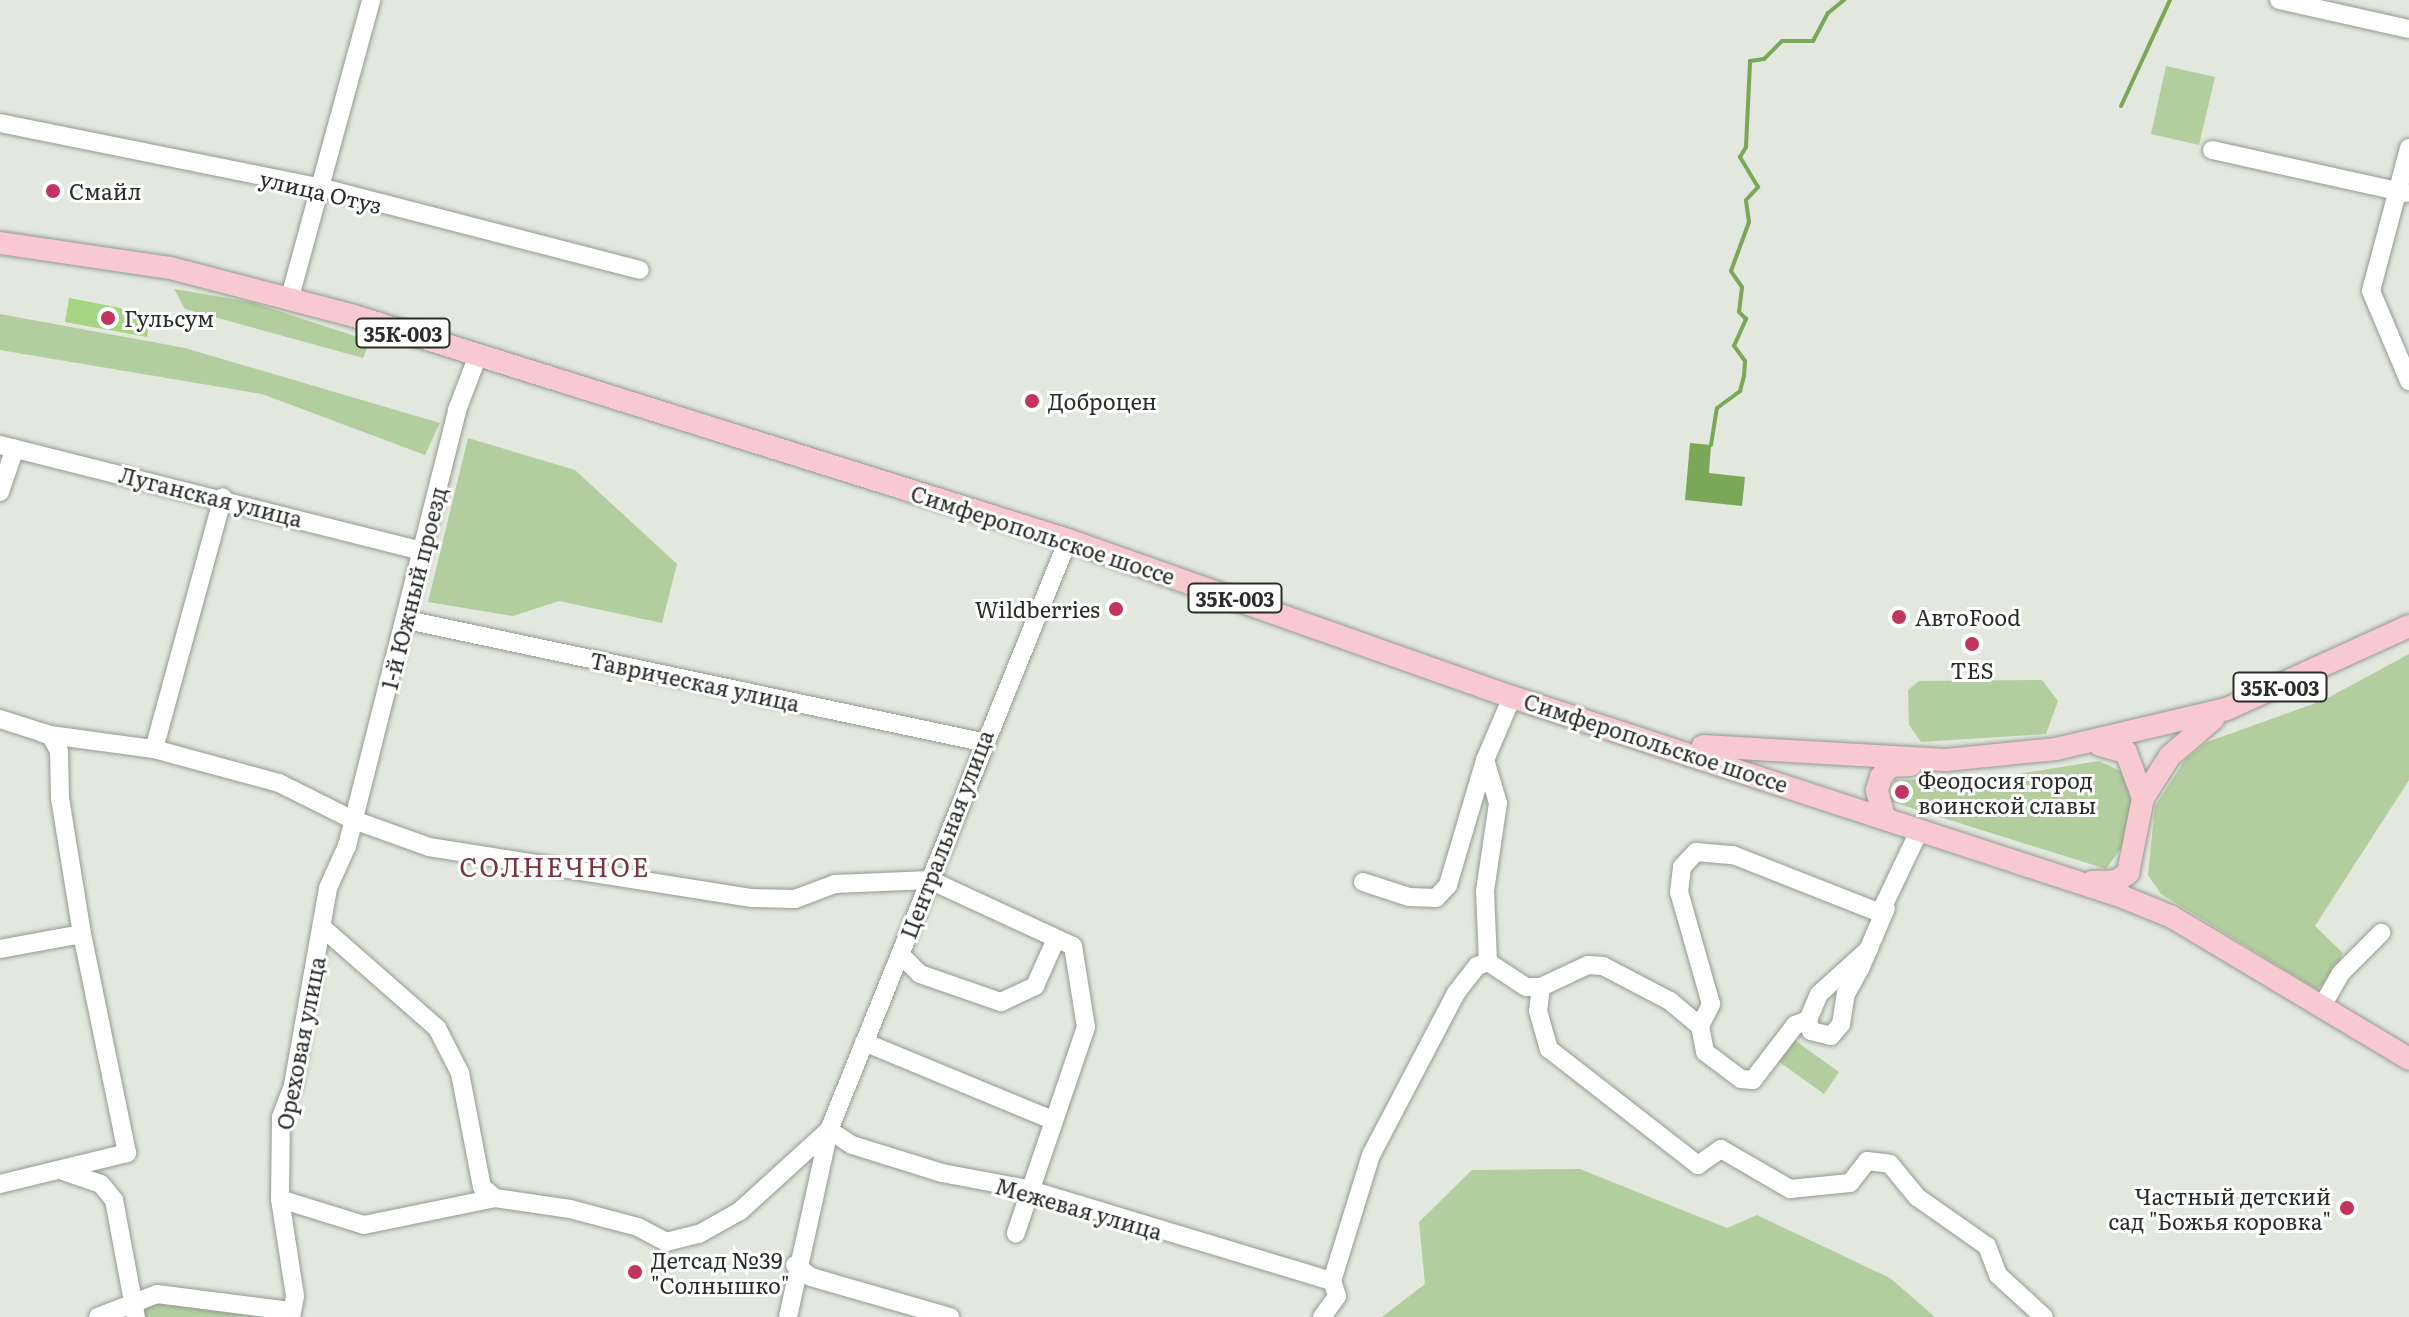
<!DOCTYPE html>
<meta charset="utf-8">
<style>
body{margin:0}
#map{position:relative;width:2409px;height:1317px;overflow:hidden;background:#e2e8dd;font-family:Literata,serif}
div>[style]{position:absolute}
.green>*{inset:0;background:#b2ce9e}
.water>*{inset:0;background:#7aa758}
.stream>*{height:4px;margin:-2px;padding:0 2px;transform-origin:2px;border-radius:2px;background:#7aa758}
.building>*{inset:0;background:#a5d483}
.roads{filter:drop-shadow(0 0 2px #949a90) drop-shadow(0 0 2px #949a90)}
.minor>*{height:18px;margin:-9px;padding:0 9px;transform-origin:9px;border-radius:9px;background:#fff}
.major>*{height:22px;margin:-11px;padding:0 11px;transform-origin:11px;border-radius:11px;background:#f8c9d1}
.dots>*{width:22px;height:22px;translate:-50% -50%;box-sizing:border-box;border:4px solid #fff;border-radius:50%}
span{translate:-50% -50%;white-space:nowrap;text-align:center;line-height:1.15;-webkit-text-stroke:6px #fff;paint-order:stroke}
.shield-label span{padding:2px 6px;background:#fff;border:2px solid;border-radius:6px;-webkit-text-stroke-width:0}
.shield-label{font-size:20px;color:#292c28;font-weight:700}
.poi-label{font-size:22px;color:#292c28}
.left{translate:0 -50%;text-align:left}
.right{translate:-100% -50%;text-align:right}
.street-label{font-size:22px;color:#292c28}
.quarter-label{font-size:26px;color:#7a3344;letter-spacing:2px}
</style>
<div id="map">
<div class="green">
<i style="clip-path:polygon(2166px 66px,2215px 77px,2199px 145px,2151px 134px)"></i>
<i style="clip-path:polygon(174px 289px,251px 302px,370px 341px,363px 358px,185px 309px)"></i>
<i style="clip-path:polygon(0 314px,185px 348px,440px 423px,425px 455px,262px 394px,0 350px)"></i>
<i style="clip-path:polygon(468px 438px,575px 470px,677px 564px,662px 623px,559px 601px,513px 616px,428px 602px)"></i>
<i style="clip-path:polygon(2409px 654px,2409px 780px,2315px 926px,2343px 953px,2330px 981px,2316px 989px,2161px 894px,2148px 875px,2155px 806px,2185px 760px,2207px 742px,2324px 700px)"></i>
<i style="clip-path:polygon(2042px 680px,2058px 701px,2046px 734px,1921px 742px,1909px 725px,1908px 690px,1919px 681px)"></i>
<i style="clip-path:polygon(2099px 761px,2123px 772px,2132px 800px,2124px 844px,2106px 869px,1889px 801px,1895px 780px,1999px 777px)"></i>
<i style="clip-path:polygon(1793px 1039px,1839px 1072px,1824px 1094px,1778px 1061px)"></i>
<i style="clip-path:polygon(1580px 1169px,1727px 1228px,1757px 1215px,1890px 1278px,1935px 1317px,1382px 1317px,1425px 1284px,1419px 1222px,1472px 1170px)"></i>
<i style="clip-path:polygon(188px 1298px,240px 1314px,275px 1317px,115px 1317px,144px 1304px)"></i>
</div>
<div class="water">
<i style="clip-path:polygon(1690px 443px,1711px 445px,1709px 473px,1745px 477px,1742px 506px,1685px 500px)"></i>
</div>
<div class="stream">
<i style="left:2121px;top:106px;width:117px;rotate:-65.2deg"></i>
<i style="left:1711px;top:445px;width:37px;rotate:-81deg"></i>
<i style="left:1717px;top:408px;width:29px;rotate:-36deg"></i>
<i style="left:1740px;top:391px;width:16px;rotate:-75deg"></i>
<i style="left:1744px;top:376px;width:15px;rotate:-86deg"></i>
<i style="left:1745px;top:361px;width:19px;rotate:-126deg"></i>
<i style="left:1734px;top:346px;width:30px;rotate:-66deg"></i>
<i style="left:1746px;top:319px;width:10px;rotate:-135deg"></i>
<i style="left:1739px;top:312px;width:25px;rotate:-83deg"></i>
<i style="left:1742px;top:287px;width:19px;rotate:-125deg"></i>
<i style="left:1731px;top:271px;width:52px;rotate:-69.8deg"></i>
<i style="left:1749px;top:222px;width:22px;rotate:-98deg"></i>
<i style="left:1746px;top:200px;width:18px;rotate:-47deg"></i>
<i style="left:1758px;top:187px;width:35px;rotate:-121deg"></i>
<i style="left:1740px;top:157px;width:12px;rotate:-59deg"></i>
<i style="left:1746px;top:147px;width:86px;rotate:-87.3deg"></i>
<i style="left:1750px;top:61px;width:14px;rotate:-8deg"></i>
<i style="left:1764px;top:59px;width:25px;rotate:-45deg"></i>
<i style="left:1782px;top:41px;width:31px"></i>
<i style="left:1813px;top:41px;width:32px;rotate:-62deg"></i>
<i style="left:1828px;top:13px;width:21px;rotate:-39deg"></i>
</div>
<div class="building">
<i style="clip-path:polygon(69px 298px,151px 314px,147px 337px,65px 322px)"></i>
</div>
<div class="roads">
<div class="minor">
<i style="left:2279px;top:0;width:133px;rotate:12.6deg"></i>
<i style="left:0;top:123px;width:329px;rotate:11.4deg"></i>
<i style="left:323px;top:188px;width:327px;rotate:14.5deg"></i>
<i style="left:2409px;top:148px;width:148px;rotate:104.9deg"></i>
<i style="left:2371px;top:291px;width:98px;rotate:67.1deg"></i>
<i style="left:2212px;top:150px;width:199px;rotate:12.5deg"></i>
<i style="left:290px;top:297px;width:308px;rotate:-74.7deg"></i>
<i style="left:0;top:445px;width:435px;rotate:14.1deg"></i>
<i style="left:0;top:492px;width:46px;rotate:-71.2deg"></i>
<i style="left:407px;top:620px;width:588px;rotate:11.98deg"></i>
<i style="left:0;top:719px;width:52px;rotate:17.7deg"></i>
<i style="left:50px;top:735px;width:105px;rotate:7.7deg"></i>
<i style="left:154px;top:749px;width:130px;rotate:15.2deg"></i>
<i style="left:279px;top:783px;width:80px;rotate:26.6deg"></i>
<i style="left:351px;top:819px;width:83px;rotate:19.7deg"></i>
<i style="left:429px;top:847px;width:327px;rotate:9deg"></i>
<i style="left:752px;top:898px;width:43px;rotate:1.3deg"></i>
<i style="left:795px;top:899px;width:43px;rotate:-20.6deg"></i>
<i style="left:835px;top:884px;width:95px;rotate:-2.4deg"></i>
<i style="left:930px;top:880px;width:157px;rotate:24.8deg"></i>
<i style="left:1073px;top:946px;width:82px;rotate:80.9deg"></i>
<i style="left:1086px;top:1027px;width:218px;rotate:108.8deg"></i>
<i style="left:154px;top:749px;width:261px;rotate:-74.7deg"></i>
<i style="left:1363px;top:882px;width:48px;rotate:18.1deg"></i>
<i style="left:1409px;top:897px;width:27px;rotate:2deg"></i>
<i style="left:1436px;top:898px;width:18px;rotate:-47deg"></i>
<i style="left:1448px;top:885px;width:130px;rotate:-73.5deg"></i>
<i style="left:323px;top:928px;width:152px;rotate:41.3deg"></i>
<i style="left:437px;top:1028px;width:51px;rotate:62.9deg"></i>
<i style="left:460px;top:1073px;width:116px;rotate:79.1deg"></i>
<i style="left:482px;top:1187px;width:17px;rotate:40deg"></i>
<i style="left:0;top:949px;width:83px;rotate:-10.4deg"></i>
<i style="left:1869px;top:949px;width:67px;rotate:138deg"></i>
<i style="left:1819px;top:994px;width:28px;rotate:113deg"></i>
<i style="left:1808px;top:1020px;width:11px;rotate:75deg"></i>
<i style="left:1811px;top:1031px;width:21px;rotate:14deg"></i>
<i style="left:1831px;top:1036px;width:16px;rotate:-50deg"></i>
<i style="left:1841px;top:1024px;width:30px;rotate:-81deg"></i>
<i style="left:1846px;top:994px;width:29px;rotate:-61deg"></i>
<i style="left:1860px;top:969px;width:66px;rotate:-66.9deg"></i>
<i style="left:900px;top:954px;width:28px;rotate:45deg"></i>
<i style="left:920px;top:974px;width:86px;rotate:19.1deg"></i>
<i style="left:1001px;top:1002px;width:38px;rotate:-25deg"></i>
<i style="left:1035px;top:986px;width:51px;rotate:-65.9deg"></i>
<i style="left:1488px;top:962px;width:45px;rotate:33.3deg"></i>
<i style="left:1526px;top:987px;width:15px"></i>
<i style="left:1541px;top:987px;width:52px;rotate:-25.1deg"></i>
<i style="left:1588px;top:965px;width:15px;rotate:4deg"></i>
<i style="left:1603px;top:966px;width:76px;rotate:27.6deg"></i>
<i style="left:1670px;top:1001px;width:39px;rotate:40deg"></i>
<i style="left:1700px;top:1026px;width:25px;rotate:-63deg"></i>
<i style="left:1711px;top:1004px;width:116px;rotate:-105.9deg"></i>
<i style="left:1679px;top:892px;width:25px;rotate:-83deg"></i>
<i style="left:1682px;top:867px;width:21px;rotate:-47deg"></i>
<i style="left:1696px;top:852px;width:37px;rotate:5deg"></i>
<i style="left:1733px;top:855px;width:158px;rotate:21.5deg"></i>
<i style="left:1880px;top:913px;width:93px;rotate:-64.5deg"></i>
<i style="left:1541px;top:987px;width:24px;rotate:97deg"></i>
<i style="left:1538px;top:1011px;width:40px;rotate:74deg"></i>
<i style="left:1549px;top:1049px;width:189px;rotate:37.9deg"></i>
<i style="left:1698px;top:1165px;width:28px;rotate:-35deg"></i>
<i style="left:1721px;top:1149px;width:80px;rotate:30.1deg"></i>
<i style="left:1790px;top:1189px;width:60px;rotate:-5.7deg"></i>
<i style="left:1850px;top:1183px;width:28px;rotate:-52deg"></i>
<i style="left:1867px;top:1161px;width:23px;rotate:7deg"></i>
<i style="left:1890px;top:1164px;width:43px;rotate:50.7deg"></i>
<i style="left:1917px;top:1197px;width:85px;rotate:35deg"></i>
<i style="left:1987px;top:1246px;width:31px;rotate:69deg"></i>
<i style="left:1998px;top:1275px;width:62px;rotate:42.4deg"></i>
<i style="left:2322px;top:1006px;width:38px;rotate:-60deg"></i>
<i style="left:2341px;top:973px;width:57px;rotate:-45deg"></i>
<i style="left:1700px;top:1026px;width:26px;rotate:79deg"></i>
<i style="left:1705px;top:1052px;width:45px;rotate:36.9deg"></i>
<i style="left:1741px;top:1079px;width:12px;rotate:5deg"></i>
<i style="left:1753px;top:1080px;width:69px;rotate:-52.6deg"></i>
<i style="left:1795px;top:1025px;width:14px;rotate:-21deg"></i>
<i style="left:864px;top:1042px;width:204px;rotate:22.5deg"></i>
<i style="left:63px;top:1171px;width:40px;rotate:18.9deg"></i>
<i style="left:101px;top:1184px;width:21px;rotate:51deg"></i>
<i style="left:114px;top:1200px;width:119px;rotate:79.4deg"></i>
<i style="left:0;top:1184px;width:131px;rotate:-13.7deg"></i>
<i style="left:127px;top:1153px;width:224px;rotate:-101.6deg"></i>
<i style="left:82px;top:934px;width:138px;rotate:-99.2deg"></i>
<i style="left:60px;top:798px;width:47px;rotate:-91.2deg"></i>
<i style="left:59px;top:751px;width:18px;rotate:-119deg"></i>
<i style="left:50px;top:735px;width:8px;rotate:-166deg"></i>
<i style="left:280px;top:1199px;width:88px;rotate:17.2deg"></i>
<i style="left:364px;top:1225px;width:134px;rotate:-11.6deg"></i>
<i style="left:495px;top:1198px;width:76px;rotate:8.3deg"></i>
<i style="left:570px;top:1209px;width:70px;rotate:14.8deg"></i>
<i style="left:638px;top:1227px;width:32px;rotate:28deg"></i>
<i style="left:666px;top:1242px;width:34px;rotate:-14deg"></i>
<i style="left:699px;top:1234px;width:47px;rotate:-29.3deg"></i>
<i style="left:740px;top:1211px;width:120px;rotate:-42.3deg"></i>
<i style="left:829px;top:1130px;width:27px;rotate:33deg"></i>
<i style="left:852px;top:1145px;width:94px;rotate:17.3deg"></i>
<i style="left:942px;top:1173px;width:86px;rotate:10.7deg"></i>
<i style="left:1027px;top:1189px;width:319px;rotate:16.8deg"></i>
<i style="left:795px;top:1265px;width:20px;rotate:37deg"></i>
<i style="left:811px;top:1277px;width:145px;rotate:16.1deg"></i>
<i style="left:98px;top:1317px;width:63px;rotate:-21.3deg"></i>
<i style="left:157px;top:1294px;width:134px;rotate:7.3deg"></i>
<i style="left:291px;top:1317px;width:21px;rotate:-79deg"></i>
<i style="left:295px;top:1296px;width:98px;rotate:-98.8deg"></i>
<i style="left:280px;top:1199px;width:82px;rotate:-89.3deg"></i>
<i style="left:281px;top:1117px;width:34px;rotate:-69deg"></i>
<i style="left:293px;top:1085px;width:200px;rotate:-79.9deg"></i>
<i style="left:328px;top:888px;width:46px;rotate:-65.7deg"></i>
<i style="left:347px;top:846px;width:450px;rotate:-75.8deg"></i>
<i style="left:457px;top:410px;width:56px;rotate:-69deg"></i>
<i style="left:788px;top:1317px;width:191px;rotate:-77.6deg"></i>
<i style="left:829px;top:1130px;width:637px;rotate:-67.95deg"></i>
<i style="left:1322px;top:1317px;width:26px;rotate:-54deg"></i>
<i style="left:1337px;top:1296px;width:16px;rotate:-108deg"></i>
<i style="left:1332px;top:1281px;width:132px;rotate:-72.8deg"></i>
<i style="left:1371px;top:1155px;width:183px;rotate:-62.3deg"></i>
<i style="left:1456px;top:993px;width:34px;rotate:-52deg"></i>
<i style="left:1477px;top:966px;width:12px;rotate:-20deg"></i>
<i style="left:1488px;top:962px;width:71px;rotate:-92.4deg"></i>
<i style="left:1485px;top:891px;width:89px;rotate:-81.6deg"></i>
<i style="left:1498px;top:803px;width:45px;rotate:-106.8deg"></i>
<i style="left:1485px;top:760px;width:69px;rotate:-66.8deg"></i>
</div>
<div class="major">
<i style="left:0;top:243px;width:172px;rotate:8.4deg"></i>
<i style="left:170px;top:268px;width:190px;rotate:14.6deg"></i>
<i style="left:354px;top:316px;width:748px;rotate:17.42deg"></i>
<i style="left:1068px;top:540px;width:471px;rotate:19.5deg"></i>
<i style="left:1512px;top:697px;width:643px;rotate:18.12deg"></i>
<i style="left:2123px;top:897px;width:53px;rotate:22.2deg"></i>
<i style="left:2172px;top:917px;width:276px;rotate:30.9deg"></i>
<i style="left:1703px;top:746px;width:243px;rotate:3.3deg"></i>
<i style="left:1946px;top:760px;width:111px;rotate:-5.7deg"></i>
<i style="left:2056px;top:749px;width:176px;rotate:-13.2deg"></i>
<i style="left:2227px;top:709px;width:200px;rotate:-24.5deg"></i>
<i style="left:2143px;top:798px;width:50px;rotate:-57.3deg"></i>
<i style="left:2170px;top:756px;width:57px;rotate:-40.7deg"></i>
<i style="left:1884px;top:817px;width:28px;rotate:-105deg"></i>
<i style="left:1877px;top:790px;width:14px;rotate:-73deg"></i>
<i style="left:1881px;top:777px;width:14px;rotate:-51deg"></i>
<i style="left:1890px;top:766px;width:21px;rotate:-3deg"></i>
<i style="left:2092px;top:882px;width:25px;rotate:-2deg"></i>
<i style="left:2117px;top:881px;width:14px;rotate:-36deg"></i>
<i style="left:2128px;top:873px;width:76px;rotate:-78.7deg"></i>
<i style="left:2143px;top:798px;width:49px;rotate:-110.3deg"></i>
<i style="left:2126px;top:752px;width:27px;rotate:-165deg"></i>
</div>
</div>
<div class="dots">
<i style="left:53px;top:191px;background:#c33560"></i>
<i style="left:108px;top:318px;background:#c33560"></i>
<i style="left:1032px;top:401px;background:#c33560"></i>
<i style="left:1116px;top:609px;background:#c33560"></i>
<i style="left:1899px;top:617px;background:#c33560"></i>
<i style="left:1972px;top:644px;background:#c33560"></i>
<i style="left:1902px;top:792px;background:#c33560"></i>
<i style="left:2347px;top:1208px;background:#c33560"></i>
<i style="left:635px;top:1272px;background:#c33560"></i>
</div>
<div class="shield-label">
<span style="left:403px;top:333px">35К-003</span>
<span style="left:1235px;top:598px">35К-003</span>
<span style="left:2280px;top:687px">35К-003</span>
</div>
<div class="poi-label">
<span class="left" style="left:69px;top:191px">Смайл</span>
<span class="left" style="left:124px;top:318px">Гульсум</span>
<span class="left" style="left:1048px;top:401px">Доброцен</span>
<span class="right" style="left:1100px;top:609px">Wildberries</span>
<span class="left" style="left:1915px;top:617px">АвтоFood</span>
<span style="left:1972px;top:670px">TES</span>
<span class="left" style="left:1918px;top:792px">Феодосия город<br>воинской славы</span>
<span class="right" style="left:2331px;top:1208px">Частный детский<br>сад "Божья коровка"</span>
<span class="left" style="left:651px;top:1272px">Детсад №39<br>"Солнышко"</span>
</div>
<div class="street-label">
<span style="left:321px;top:191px;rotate:13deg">улица Отуз</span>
<span style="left:211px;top:496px;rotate:14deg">Луганская улица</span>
<span style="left:1043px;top:534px;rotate:18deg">Симферопольское шоссе</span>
<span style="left:413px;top:588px;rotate:-76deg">1-й Южный проезд</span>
<span style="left:695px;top:681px;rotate:12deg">Таврическая улица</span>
<span style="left:1656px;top:742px;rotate:18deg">Симферопольское шоссе</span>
<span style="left:946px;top:834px;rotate:-69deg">Центральная улица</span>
<span style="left:300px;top:1043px;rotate:-79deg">Ореховая улица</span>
<span style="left:1079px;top:1208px;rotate:16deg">Межевая улица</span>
</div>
<div class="quarter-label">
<span style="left:555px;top:866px">СОЛНЕЧНОЕ</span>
</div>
</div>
